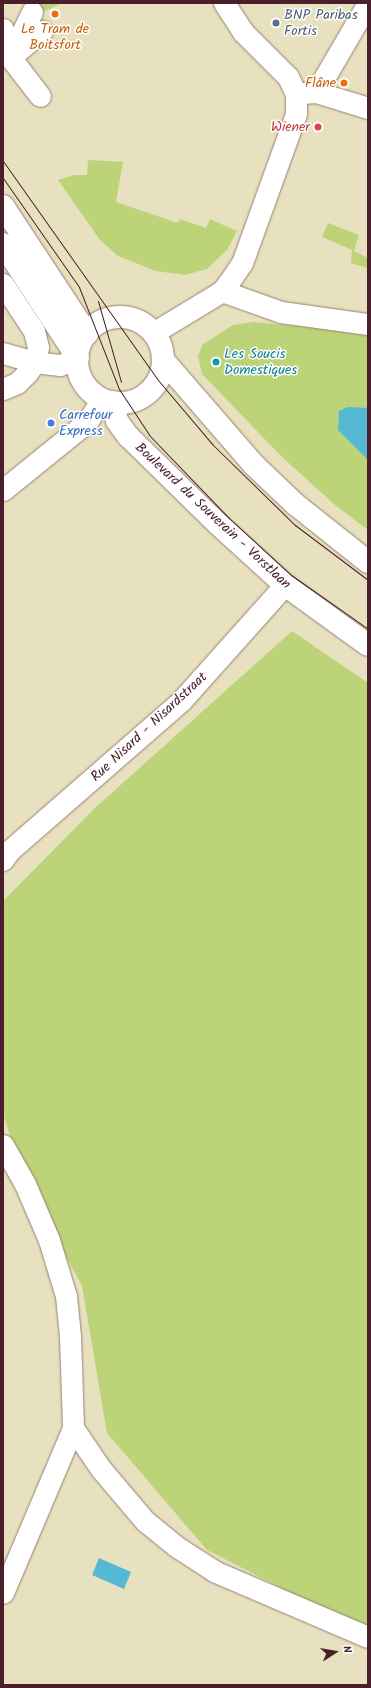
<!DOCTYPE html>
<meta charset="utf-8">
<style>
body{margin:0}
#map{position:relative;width:371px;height:1688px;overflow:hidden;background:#e8e1bf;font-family:Kalam,sans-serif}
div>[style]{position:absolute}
.green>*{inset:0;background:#bdd378}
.water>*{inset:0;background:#56b9d4}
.roads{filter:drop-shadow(0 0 1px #998075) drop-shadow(0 0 1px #998075)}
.street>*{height:21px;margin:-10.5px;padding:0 10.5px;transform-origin:10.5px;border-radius:10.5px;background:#fff}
.primary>*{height:22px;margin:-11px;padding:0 11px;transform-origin:11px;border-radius:11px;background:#fff}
.primary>.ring{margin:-11px;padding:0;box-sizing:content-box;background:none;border:22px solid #fff;border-radius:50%}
.tram>*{height:1px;margin:-0.5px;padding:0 0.5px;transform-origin:0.5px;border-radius:0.5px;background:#4a1f2b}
.dots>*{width:11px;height:11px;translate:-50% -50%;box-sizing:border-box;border:2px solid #fff;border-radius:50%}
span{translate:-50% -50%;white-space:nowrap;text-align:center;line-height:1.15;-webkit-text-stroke:3px #fff;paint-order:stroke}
.service-label{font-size:14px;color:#4e5e75}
.left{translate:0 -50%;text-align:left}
.food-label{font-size:14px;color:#c56008}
.right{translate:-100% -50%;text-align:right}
.health-label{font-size:14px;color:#be3a42}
.culture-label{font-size:14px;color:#0d838f}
.shop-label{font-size:14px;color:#366cbe}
.street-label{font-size:14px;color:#4a1f2b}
.frame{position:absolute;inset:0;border:4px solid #4a1f2b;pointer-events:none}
.north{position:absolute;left:315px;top:1632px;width:40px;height:40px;-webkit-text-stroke:3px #fff;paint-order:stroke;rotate:78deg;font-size:11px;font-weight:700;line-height:16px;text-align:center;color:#4a1f2b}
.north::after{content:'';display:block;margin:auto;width:14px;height:18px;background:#4a1f2b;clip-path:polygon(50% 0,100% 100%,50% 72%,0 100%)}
</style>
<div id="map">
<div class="green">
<i style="clip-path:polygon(25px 3px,62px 3px,34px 16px)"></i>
<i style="clip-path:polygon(88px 160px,123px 162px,116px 202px,178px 223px,180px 219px,206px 228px,210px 219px,237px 231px,227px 250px,207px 269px,185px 275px,156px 271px,118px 256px,100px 240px,58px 180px,74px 175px,87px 175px)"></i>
<i style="clip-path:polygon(328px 223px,359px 235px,354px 251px,368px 258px,367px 268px,351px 263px,352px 250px,322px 237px)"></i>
<i style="clip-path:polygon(254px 322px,368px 333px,368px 530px,335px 505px,281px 456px,202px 374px,198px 356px,203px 344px,233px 325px)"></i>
<i style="clip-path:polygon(292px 631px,368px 683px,368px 1625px,303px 1599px,207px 1550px,107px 1433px,82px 1286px,25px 1181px,3px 1114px,3px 901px,95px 808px)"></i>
</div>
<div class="water">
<i style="clip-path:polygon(348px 407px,368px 408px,368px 460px,338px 430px,339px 411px)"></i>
<i style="clip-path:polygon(99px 1558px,131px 1572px,124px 1589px,92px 1575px)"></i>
</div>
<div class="roads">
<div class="street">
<i style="left:32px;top:12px;width:50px;rotate:116.1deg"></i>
<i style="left:10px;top:57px;width:49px;rotate:52.4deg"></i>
<i style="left:3px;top:29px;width:29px;rotate:76deg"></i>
<i style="left:15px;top:53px;width:35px;rotate:-39deg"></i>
<i style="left:316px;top:92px;width:103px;rotate:-59.7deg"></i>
<i style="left:303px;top:93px;width:13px;rotate:-4deg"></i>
<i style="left:316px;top:92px;width:54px;rotate:17.1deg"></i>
<i style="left:3px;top:284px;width:56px;rotate:56.6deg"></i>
<i style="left:34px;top:331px;width:16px;rotate:76deg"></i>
<i style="left:38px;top:347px;width:15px;rotate:101deg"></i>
<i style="left:35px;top:362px;width:14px;rotate:126deg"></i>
<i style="left:27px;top:373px;width:14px;rotate:135deg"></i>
<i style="left:17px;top:383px;width:15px;rotate:157deg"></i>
<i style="left:222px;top:291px;width:63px;rotate:19.6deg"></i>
<i style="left:281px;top:312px;width:88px;rotate:7.9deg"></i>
<i style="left:153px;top:333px;width:81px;rotate:-31.3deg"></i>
<i style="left:222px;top:291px;width:11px;rotate:-52deg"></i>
<i style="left:229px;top:282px;width:23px;rotate:-56deg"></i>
<i style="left:242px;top:263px;width:158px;rotate:-70.1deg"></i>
<i style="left:296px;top:114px;width:20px;rotate:-90deg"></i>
<i style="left:296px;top:94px;width:19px;rotate:-115deg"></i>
<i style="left:288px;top:77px;width:64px;rotate:-135deg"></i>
<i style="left:243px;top:32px;width:35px;rotate:-123deg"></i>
<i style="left:3px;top:353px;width:33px;rotate:16deg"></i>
<i style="left:35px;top:362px;width:25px;rotate:7deg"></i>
<i style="left:60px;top:365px;width:19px;rotate:-21deg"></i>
<i style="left:3px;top:490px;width:108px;rotate:-39deg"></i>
<i style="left:87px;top:422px;width:27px;rotate:-57deg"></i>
<i style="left:3px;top:860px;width:11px;rotate:-56deg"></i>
<i style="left:9px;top:851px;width:230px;rotate:-41.1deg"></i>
<i style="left:182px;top:700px;width:154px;rotate:-48.2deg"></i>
<i style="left:3px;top:1145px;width:45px;rotate:60.6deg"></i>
<i style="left:25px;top:1184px;width:61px;rotate:66.8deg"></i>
<i style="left:49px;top:1240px;width:59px;rotate:73.1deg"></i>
<i style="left:66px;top:1296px;width:40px;rotate:84.3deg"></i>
<i style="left:70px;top:1336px;width:92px;rotate:88.1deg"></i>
<i style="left:73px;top:1428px;width:179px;rotate:113deg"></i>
<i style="left:73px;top:1428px;width:50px;rotate:55.7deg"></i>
<i style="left:101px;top:1469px;width:68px;rotate:49.8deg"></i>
<i style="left:145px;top:1521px;width:41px;rotate:39.1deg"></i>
<i style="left:177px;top:1547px;width:46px;rotate:32.7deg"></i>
<i style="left:216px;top:1572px;width:165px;rotate:23.2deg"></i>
</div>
<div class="primary">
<i style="left:3px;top:206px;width:153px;rotate:56.7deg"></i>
<i style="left:3px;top:244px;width:136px;rotate:56.7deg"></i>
<i class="ring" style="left:77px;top:317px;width:64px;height:64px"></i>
<i style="left:163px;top:360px;width:139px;rotate:49.1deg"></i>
<i style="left:254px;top:465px;width:57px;rotate:43.6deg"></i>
<i style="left:295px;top:504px;width:93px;rotate:38.5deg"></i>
<i style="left:113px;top:402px;width:19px;rotate:78deg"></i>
<i style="left:117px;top:421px;width:19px;rotate:54deg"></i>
<i style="left:128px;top:436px;width:126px;rotate:44.4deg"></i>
<i style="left:218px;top:524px;width:91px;rotate:42.3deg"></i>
<i style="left:285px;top:585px;width:102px;rotate:35.9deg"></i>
</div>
</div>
<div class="tram">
<i style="left:3px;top:161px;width:268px;rotate:54.7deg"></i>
<i style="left:158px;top:380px;width:85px;rotate:49.8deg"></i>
<i style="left:213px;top:445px;width:115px;rotate:44.3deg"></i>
<i style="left:295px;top:525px;width:91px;rotate:37deg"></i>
<i style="left:3px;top:178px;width:133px;rotate:55.1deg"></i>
<i style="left:79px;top:287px;width:110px;rotate:68.6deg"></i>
<i style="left:119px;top:389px;width:56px;rotate:56.6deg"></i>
<i style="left:150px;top:436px;width:114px;rotate:46.1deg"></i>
<i style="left:229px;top:518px;width:84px;rotate:42.6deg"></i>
<i style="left:291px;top:575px;width:94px;rotate:35deg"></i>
<i style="left:98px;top:301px;width:84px;rotate:74.1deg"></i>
</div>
<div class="dots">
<i style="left:55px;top:14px;background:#e8710a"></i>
<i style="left:276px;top:23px;background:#5c6f8a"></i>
<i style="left:344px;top:83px;background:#e8710a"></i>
<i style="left:318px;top:127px;background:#e0444e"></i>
<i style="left:216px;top:362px;background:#0f9aa8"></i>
<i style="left:51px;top:423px;background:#3f7fe0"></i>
</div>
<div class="service-label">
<span class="left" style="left:284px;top:23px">BNP Paribas<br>Fortis</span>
</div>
<div class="food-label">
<span style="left:55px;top:37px">Le Tram de<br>Boitsfort</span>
<span class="right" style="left:336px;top:83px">Flâne</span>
</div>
<div class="health-label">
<span class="right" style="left:310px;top:127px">Wiener</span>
</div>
<div class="culture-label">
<span class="left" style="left:224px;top:362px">Les Soucis<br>Domestiques</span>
</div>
<div class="shop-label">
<span class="left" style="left:59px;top:423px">Carrefour<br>Express</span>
</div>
<div class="street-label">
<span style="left:213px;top:516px;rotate:43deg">Boulevard du Souverain - Vorstlaan</span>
<span style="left:149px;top:727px;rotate:-43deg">Rue Nisard - Nisardstraat</span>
</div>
<div class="frame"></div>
<div class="north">N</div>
</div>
